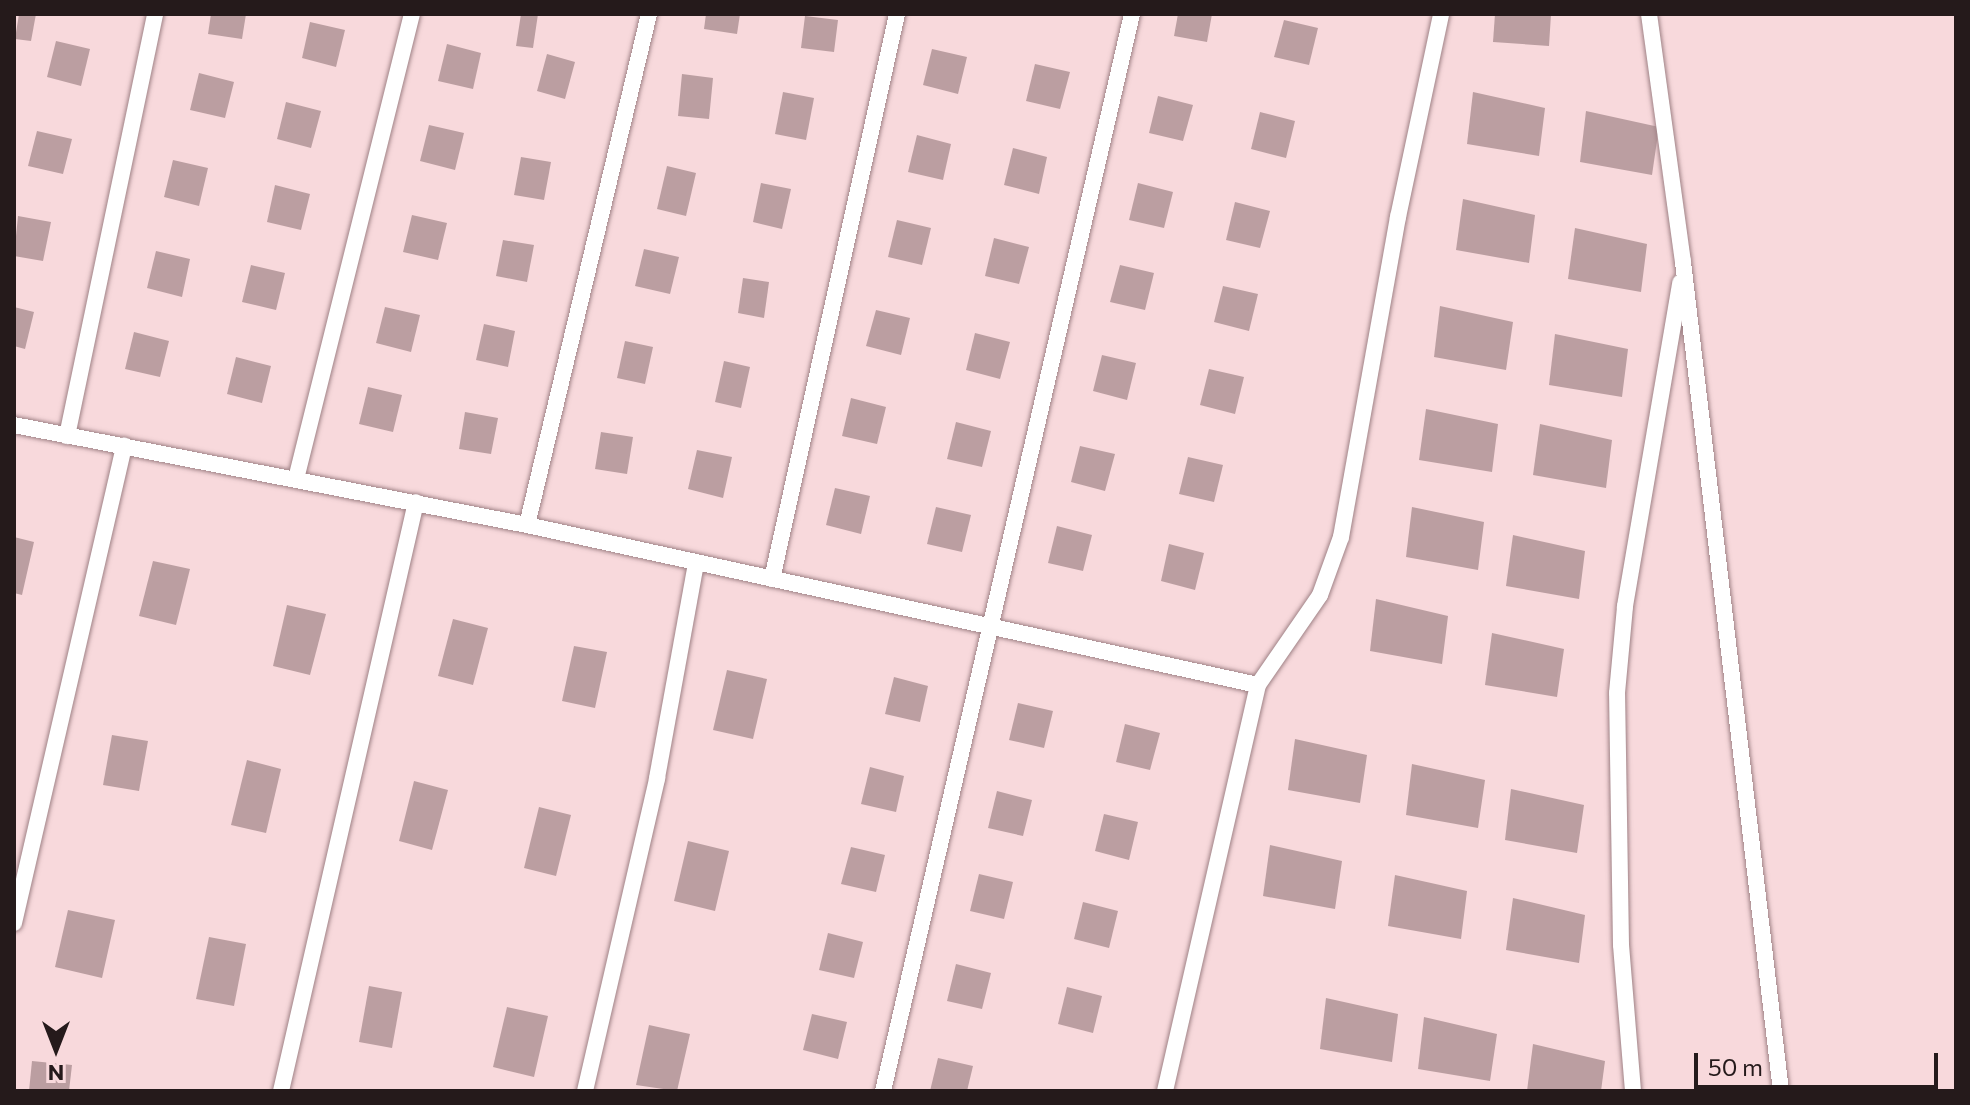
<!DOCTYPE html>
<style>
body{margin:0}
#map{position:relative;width:1970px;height:1105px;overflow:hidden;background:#f8d9dc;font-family:Commissioner,sans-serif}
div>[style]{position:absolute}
.building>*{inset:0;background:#bb9ea1}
.roads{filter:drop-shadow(0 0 2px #9f8286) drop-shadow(0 0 2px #9f8286)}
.lane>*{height:16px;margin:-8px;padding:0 8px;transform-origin:8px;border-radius:8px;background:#fff}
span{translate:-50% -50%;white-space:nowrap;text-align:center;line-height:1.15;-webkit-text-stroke:7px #f8d9dc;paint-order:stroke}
.frame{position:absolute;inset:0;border:16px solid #251a1b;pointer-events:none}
.north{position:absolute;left:16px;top:1009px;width:80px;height:80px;-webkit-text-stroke:6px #f8d9dc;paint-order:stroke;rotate:180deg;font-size:22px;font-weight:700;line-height:32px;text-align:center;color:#251a1b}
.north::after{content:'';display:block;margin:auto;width:28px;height:36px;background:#251a1b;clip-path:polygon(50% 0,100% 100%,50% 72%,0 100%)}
.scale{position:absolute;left:1694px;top:1053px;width:244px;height:36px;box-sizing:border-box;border:4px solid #251a1b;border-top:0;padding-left:10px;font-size:24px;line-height:28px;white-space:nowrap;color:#251a1b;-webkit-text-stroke:6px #f8d9dc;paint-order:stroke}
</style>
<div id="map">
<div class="building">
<i style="clip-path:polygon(19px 14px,36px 14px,31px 41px,15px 39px)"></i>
<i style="clip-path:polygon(211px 14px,246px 14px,242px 39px,208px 34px)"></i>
<i style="clip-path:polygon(521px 14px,538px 14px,533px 48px,516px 46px)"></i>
<i style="clip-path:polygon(706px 14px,740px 14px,737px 34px,704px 29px)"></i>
<i style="clip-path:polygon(1178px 14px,1212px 14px,1207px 42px,1174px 36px)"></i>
<i style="clip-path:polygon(1495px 14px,1551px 14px,1549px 46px,1493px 42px)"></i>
<i style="clip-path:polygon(805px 16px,838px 20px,834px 52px,801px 48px)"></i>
<i style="clip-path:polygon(1284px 20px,1318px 28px,1309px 65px,1274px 57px)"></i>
<i style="clip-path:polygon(310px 22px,345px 30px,336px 67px,302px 58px)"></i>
<i style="clip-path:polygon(56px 41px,90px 49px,81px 86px,47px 77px)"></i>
<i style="clip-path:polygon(447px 44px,481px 53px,473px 89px,438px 81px)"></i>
<i style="clip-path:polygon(932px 49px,967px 57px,958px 94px,923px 85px)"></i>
<i style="clip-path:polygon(547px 54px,575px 62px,565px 99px,537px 91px)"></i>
<i style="clip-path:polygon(1035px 64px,1070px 72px,1060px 109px,1026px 101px)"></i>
<i style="clip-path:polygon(199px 73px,234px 82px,225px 118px,190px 110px)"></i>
<i style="clip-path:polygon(682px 74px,713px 78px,709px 119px,678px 116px)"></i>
<i style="clip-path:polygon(783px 92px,814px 98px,806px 140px,775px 134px)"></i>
<i style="clip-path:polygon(1473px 92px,1545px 108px,1539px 156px,1467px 144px)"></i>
<i style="clip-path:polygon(1158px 96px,1193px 105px,1183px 141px,1149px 133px)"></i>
<i style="clip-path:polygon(286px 102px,321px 111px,311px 148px,277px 139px)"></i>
<i style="clip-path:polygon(1586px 111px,1659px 127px,1652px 175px,1580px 162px)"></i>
<i style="clip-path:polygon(1260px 112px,1295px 121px,1286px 158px,1251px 149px)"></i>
<i style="clip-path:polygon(429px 125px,464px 133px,455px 170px,420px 161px)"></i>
<i style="clip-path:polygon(37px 131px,72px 139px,63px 174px,28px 166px)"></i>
<i style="clip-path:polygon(917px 135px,951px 144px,943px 180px,908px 172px)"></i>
<i style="clip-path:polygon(1013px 148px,1047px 157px,1039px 194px,1004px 185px)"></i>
<i style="clip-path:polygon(521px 157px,551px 162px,544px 200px,514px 195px)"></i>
<i style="clip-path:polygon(173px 160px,208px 168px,199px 206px,164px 197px)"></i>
<i style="clip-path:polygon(667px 166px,696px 173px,686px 216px,657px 209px)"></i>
<i style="clip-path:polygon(761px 183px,791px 189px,782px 229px,753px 222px)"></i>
<i style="clip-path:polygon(1138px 183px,1173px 192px,1164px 228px,1129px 220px)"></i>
<i style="clip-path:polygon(275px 185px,310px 194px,301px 230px,267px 222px)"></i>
<i style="clip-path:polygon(1463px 199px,1535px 215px,1529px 263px,1456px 250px)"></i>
<i style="clip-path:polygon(1235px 202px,1270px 211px,1260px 248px,1226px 240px)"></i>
<i style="clip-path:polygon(412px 215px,447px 223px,438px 260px,403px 252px)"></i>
<i style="clip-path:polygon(18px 216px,51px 222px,43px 261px,14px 256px)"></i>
<i style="clip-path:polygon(897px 220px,931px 228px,922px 265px,888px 257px)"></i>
<i style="clip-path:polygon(1575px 228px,1647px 244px,1641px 292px,1568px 279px)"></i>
<i style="clip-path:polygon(994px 238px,1029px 247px,1019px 284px,985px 276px)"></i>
<i style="clip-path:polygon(503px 240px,534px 245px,527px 282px,496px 276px)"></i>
<i style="clip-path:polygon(644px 249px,679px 257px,670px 294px,635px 286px)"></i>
<i style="clip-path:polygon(156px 251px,190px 259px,182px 297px,147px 288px)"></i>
<i style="clip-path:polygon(251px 265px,285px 273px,276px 310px,242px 302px)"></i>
<i style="clip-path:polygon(1120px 265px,1154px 273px,1145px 310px,1110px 302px)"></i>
<i style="clip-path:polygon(743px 278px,769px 282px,764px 318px,738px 313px)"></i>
<i style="clip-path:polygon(1223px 286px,1258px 294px,1249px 331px,1214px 322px)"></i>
<i style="clip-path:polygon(1440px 306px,1513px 322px,1506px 370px,1434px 357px)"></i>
<i style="clip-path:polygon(14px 307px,34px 312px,25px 349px,14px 346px)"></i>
<i style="clip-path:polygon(385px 307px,420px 315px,411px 352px,376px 343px)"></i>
<i style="clip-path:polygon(876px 310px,910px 318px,901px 355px,866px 346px)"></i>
<i style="clip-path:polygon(484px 324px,515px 331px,508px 367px,476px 360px)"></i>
<i style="clip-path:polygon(134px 332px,169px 341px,160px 377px,125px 369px)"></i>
<i style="clip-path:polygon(975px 333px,1010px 342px,1000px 379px,966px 370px)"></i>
<i style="clip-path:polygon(1555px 334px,1628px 349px,1622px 397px,1549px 385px)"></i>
<i style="clip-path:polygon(625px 341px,653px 347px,645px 384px,617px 378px)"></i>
<i style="clip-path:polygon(1102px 355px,1136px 363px,1127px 400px,1093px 391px)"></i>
<i style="clip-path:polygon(236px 357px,271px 366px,262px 403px,227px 394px)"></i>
<i style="clip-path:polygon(724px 361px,750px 367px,741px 408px,715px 402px)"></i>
<i style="clip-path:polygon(1209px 369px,1244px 377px,1235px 414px,1200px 405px)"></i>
<i style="clip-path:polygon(368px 387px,402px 395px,393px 432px,359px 424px)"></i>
<i style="clip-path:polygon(851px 398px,886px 407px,877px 444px,842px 436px)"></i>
<i style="clip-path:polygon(1426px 409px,1498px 424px,1492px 472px,1419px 460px)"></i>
<i style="clip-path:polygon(465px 412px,498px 418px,491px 454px,459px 449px)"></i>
<i style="clip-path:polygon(956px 422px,991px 431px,982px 467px,947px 459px)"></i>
<i style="clip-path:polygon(1540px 424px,1612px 440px,1606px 488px,1533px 475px)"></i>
<i style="clip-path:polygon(601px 432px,633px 437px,627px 474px,595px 469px)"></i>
<i style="clip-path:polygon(1080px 446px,1115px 454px,1105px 491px,1071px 482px)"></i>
<i style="clip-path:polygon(697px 450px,732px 457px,723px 498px,688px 489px)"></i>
<i style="clip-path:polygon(1188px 457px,1223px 465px,1214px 502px,1179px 494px)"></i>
<i style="clip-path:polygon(835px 488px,870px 496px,861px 534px,826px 525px)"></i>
<i style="clip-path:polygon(936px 507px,971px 515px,962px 552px,927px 544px)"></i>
<i style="clip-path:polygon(1412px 507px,1484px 522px,1478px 570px,1406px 557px)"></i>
<i style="clip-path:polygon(1057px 526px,1092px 535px,1083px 571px,1048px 563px)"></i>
<i style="clip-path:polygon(1513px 535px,1585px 551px,1579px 599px,1506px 586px)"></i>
<i style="clip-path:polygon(14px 537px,34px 542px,22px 595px,14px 593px)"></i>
<i style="clip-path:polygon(1169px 544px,1204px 553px,1195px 590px,1161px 581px)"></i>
<i style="clip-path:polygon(153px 561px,190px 569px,176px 625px,139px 616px)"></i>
<i style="clip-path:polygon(1376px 599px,1448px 616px,1442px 664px,1370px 651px)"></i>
<i style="clip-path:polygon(287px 605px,326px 614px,310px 675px,273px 666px)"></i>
<i style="clip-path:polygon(453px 619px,488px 628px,473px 685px,438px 676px)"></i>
<i style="clip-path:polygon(1492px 633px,1564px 649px,1557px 697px,1485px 685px)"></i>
<i style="clip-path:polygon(574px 646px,607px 652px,595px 708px,562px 701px)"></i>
<i style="clip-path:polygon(727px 670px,767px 679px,753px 739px,713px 730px)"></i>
<i style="clip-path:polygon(894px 677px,928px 686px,920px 722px,885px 714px)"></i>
<i style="clip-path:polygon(1018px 703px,1053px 711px,1044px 748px,1009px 740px)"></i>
<i style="clip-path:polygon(1125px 724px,1160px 733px,1150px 770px,1116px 762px)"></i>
<i style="clip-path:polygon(112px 735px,148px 741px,139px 791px,103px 785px)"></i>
<i style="clip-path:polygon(1295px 739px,1367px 755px,1360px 803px,1288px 790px)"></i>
<i style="clip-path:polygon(247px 760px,281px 769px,266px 833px,231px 825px)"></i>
<i style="clip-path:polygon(1412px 764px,1485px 780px,1478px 828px,1406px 815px)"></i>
<i style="clip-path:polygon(870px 767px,904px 776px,896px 812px,861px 804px)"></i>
<i style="clip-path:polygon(414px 781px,448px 790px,432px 850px,399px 841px)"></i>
<i style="clip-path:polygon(1511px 789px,1584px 805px,1577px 853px,1505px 840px)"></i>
<i style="clip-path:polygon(997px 791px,1032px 800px,1023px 836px,988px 828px)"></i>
<i style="clip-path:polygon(539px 807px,571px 815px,556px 876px,524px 868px)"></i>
<i style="clip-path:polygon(1104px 814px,1138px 822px,1129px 860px,1095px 851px)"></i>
<i style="clip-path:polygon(688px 841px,729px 851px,715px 911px,674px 901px)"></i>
<i style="clip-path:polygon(1270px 845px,1342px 861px,1335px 909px,1263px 896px)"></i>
<i style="clip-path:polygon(851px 847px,885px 855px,876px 892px,841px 884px)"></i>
<i style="clip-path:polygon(979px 874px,1013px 882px,1004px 919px,970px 911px)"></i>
<i style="clip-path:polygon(1395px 875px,1467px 891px,1461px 939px,1388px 926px)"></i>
<i style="clip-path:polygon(1513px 898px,1585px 915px,1579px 963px,1506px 950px)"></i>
<i style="clip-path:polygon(1083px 902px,1118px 911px,1109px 948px,1074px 939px)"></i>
<i style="clip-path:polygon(68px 910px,115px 920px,102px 978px,55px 967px)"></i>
<i style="clip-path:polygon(828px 933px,863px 942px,854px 978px,819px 970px)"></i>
<i style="clip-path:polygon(209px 937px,246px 944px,234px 1006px,196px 999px)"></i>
<i style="clip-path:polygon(956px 964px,991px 973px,982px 1009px,947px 1001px)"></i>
<i style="clip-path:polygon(369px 986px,402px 992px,392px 1048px,359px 1042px)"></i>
<i style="clip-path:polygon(1067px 987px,1102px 996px,1093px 1033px,1058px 1024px)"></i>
<i style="clip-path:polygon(1326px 998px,1398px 1014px,1392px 1062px,1320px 1049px)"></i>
<i style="clip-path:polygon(507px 1007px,548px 1016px,534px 1077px,493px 1067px)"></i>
<i style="clip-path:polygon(812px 1014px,847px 1022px,838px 1059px,803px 1050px)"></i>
<i style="clip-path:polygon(1424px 1017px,1497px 1034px,1490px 1081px,1418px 1069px)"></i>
<i style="clip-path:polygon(649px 1025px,690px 1034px,677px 1091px,636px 1085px)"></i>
<i style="clip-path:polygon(1533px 1044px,1605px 1061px,1601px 1091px,1527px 1091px)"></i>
<i style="clip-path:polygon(938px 1058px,973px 1066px,967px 1091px,930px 1091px)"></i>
<i style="clip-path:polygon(32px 1061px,72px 1065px,69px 1091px,29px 1091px)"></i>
</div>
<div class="roads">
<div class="lane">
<i style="left:1649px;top:14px;width:250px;rotate:82.2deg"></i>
<i style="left:1683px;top:262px;width:835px;rotate:83.26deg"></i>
<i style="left:14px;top:425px;width:523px;rotate:11.03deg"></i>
<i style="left:527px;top:525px;width:748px;rotate:12.35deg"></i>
<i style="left:67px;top:436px;width:431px;rotate:-78.2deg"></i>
<i style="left:296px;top:479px;width:479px;rotate:-76deg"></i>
<i style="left:527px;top:525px;width:525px;rotate:-76.57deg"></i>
<i style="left:772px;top:579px;width:579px;rotate:-77.52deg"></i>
<i style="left:14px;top:923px;width:490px;rotate:-77deg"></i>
<i style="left:281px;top:1091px;width:604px;rotate:-77.09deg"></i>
<i style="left:585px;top:1091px;width:321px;rotate:-77deg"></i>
<i style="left:657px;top:778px;width:219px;rotate:-79.7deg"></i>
<i style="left:883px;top:1091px;width:1105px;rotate:-76.98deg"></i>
<i style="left:1165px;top:1091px;width:417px;rotate:-77.1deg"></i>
<i style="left:1258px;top:685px;width:109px;rotate:-55.4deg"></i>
<i style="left:1320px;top:595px;width:62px;rotate:-70.1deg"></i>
<i style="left:1341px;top:537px;width:325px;rotate:-79.9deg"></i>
<i style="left:1398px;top:217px;width:208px;rotate:-78deg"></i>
<i style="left:1633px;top:1091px;width:146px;rotate:-94.7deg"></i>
<i style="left:1621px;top:945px;width:252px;rotate:-90.9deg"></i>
<i style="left:1617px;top:693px;width:87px;rotate:-84.7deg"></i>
<i style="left:1625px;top:606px;width:328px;rotate:-80.3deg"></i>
</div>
</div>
<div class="frame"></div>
<div class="north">N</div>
<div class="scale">50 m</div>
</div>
